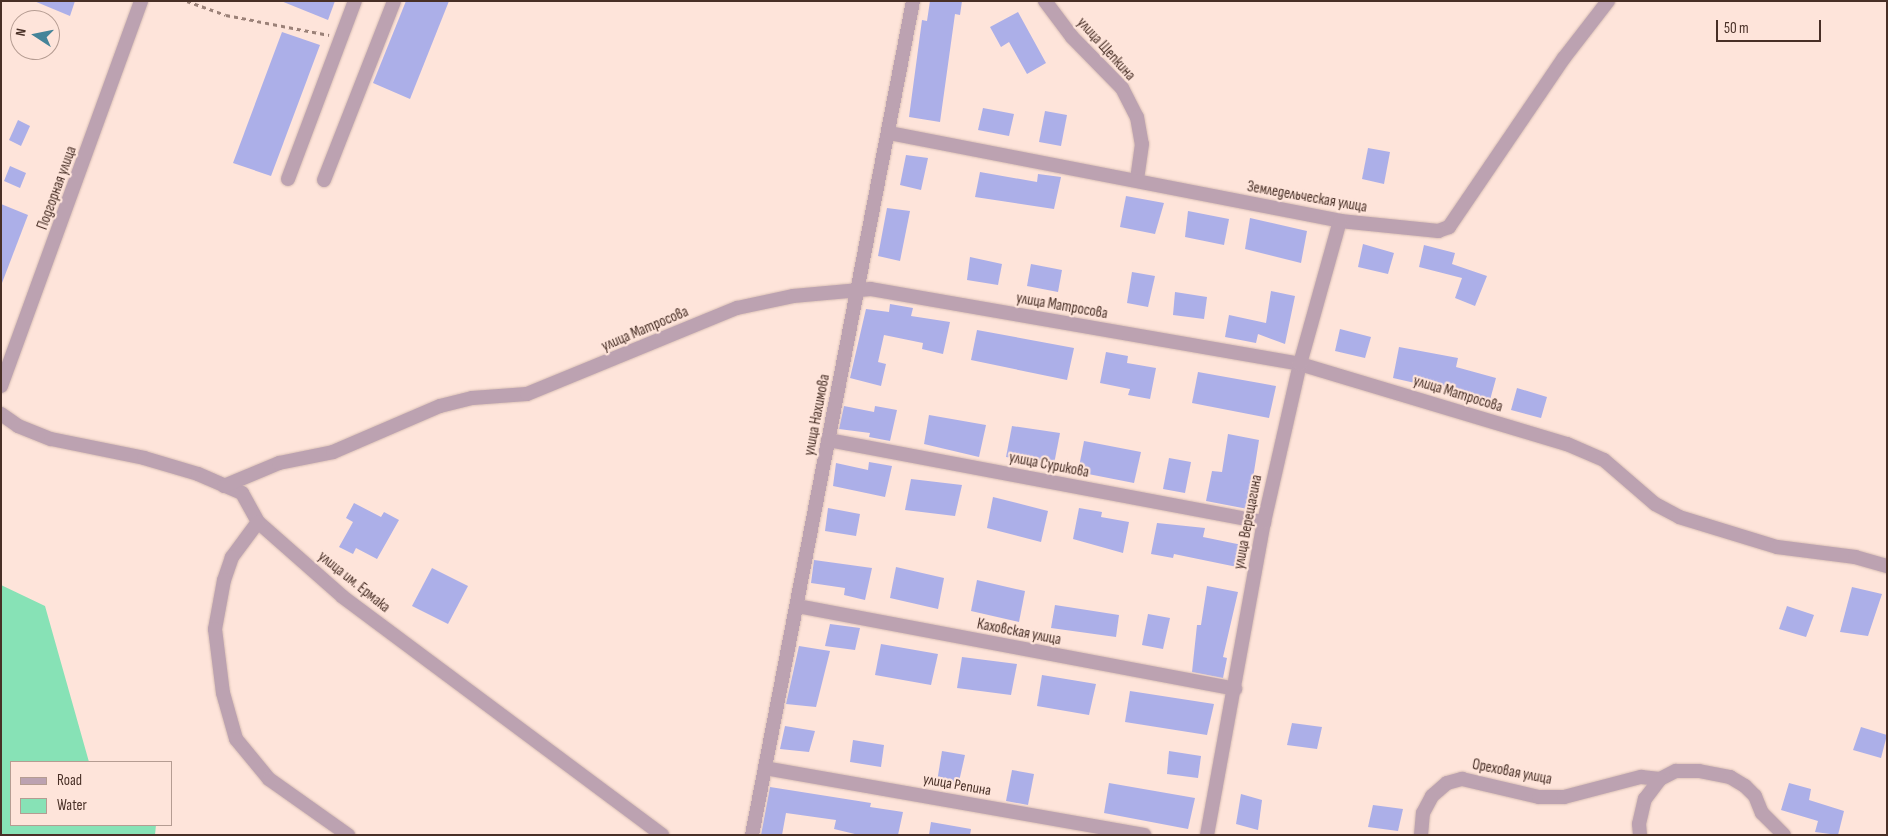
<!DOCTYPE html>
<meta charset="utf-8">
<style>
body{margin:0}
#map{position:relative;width:1888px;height:836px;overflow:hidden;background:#fee4da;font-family:"Sofia Sans Condensed",sans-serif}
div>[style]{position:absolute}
.water>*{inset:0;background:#87e2b6}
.building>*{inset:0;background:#acafe8}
.path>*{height:2.5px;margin-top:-1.25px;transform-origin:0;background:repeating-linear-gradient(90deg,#9b8178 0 4px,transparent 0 8px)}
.roads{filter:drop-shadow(0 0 1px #dac0b6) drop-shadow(0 0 1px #dac0b6)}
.minor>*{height:14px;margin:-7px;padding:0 7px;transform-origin:7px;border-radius:7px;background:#bca2b1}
span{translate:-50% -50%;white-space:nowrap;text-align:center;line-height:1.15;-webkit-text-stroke:4.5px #fee4da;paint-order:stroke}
.street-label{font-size:15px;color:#482f26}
.frame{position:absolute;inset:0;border:2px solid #482f26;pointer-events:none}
.legend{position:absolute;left:10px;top:761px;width:162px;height:65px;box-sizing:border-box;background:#fee4da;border:1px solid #b59c92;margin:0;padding:6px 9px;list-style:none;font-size:15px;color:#482f26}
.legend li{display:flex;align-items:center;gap:10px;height:25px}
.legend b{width:25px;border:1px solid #b59c92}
.north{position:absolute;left:10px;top:10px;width:50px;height:50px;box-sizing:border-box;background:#fee4da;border:1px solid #b59c92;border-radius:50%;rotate:281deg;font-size:14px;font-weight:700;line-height:20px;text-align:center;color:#482f26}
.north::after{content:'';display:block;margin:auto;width:18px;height:22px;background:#458499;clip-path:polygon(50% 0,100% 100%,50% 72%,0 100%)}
.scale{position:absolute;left:1716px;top:20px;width:105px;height:22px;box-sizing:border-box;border:2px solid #482f26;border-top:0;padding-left:6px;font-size:15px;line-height:18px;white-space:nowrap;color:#482f26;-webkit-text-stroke:4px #fee4da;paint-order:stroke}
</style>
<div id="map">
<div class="water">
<i style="clip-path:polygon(1px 585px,45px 606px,89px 762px,11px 762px,11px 825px,156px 825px,155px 835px,1px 835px)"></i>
</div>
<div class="building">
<i style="clip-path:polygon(34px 1px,75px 1px,70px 16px)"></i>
<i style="clip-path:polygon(281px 1px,335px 1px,328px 20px)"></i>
<i style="clip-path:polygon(406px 1px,449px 1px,410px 99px,373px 83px)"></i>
<i style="clip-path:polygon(930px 1px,962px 1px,960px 15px,955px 14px,940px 122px,909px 117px,922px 20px,927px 21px)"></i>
<i style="clip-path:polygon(1018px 12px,1046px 63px,1027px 74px,1009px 42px,1001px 47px,990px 27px)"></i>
<i style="clip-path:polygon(282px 32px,320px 45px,271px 176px,233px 163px)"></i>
<i style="clip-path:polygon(983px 108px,1014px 114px,1009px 136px,978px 130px)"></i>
<i style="clip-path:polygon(1045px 111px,1067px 115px,1061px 146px,1039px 142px)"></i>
<i style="clip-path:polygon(18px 120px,30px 126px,21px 146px,9px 140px)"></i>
<i style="clip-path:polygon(1368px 148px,1390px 152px,1384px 184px,1362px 179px)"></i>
<i style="clip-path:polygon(906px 155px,928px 158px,921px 190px,900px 185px)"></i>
<i style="clip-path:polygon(10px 166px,26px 173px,20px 188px,4px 181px)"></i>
<i style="clip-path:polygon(980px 172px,1037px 182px,1038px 174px,1061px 177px,1054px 209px,975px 197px)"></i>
<i style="clip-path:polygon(1126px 196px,1164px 203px,1155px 234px,1120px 227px)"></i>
<i style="clip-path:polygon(1px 204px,28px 215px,2px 283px,1px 282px)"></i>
<i style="clip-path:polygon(887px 208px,910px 211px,900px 261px,878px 256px)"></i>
<i style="clip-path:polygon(1188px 211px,1229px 219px,1224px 245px,1185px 237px)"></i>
<i style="clip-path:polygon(1250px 218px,1307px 231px,1301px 263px,1245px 249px)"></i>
<i style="clip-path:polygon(1363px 244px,1394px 253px,1388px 274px,1358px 267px)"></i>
<i style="clip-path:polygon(1424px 245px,1455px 253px,1452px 264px,1487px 276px,1475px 306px,1455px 298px,1462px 278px,1419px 267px)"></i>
<i style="clip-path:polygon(970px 257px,1002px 264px,998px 285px,967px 280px)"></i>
<i style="clip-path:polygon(1031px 264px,1062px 270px,1058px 292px,1027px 286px)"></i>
<i style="clip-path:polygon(1132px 272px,1155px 276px,1148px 307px,1127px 303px)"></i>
<i style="clip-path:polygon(1271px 291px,1295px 296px,1285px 344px,1258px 334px,1256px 343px,1225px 337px,1229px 315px,1266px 323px)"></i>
<i style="clip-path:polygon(1175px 292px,1207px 297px,1204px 319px,1173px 315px)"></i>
<i style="clip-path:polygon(890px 304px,913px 308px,911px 316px,950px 322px,943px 354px,922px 349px,923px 343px,884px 335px,878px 362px,886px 364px,881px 386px,850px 378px,866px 309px,889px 312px)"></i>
<i style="clip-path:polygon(1340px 329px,1371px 337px,1365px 358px,1335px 351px)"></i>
<i style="clip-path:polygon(977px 330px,1074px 348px,1067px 380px,971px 360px)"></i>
<i style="clip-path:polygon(1399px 347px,1458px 358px,1456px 367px,1496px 378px,1490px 400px,1393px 378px)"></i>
<i style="clip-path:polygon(1106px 352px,1128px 356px,1127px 363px,1156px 368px,1150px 399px,1128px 395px,1130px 389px,1100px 383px)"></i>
<i style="clip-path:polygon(1198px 372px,1276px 386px,1269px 418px,1192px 403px)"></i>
<i style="clip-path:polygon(1517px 388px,1547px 397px,1541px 418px,1511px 410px)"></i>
<i style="clip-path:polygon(844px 406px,874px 412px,875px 406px,897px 410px,890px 441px,869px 437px,870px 433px,839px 429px)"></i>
<i style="clip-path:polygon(929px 415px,986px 425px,979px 457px,924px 444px)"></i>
<i style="clip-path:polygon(1012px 426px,1060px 433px,1054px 464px,1006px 457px)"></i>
<i style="clip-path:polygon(1228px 434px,1259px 440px,1253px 478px,1259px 479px,1253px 510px,1206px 501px,1212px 471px,1222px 472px)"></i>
<i style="clip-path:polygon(1084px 441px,1141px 452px,1134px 483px,1078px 472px)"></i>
<i style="clip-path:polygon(1169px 458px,1191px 462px,1185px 493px,1163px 489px)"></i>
<i style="clip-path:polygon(869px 462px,892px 466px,885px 497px,833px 486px,836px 463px,868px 470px)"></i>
<i style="clip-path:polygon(911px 479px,962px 485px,955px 516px,905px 510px)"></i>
<i style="clip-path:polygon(993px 497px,1048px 511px,1041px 542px,987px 528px)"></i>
<i style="clip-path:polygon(354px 503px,381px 517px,384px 512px,399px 520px,377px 559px,356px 548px,353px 554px,339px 547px,353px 522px,346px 518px)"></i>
<i style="clip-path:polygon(828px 508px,860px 514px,856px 536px,825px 531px)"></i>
<i style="clip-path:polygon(1079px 508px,1102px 512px,1101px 517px,1129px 522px,1123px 553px,1073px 539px)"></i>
<i style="clip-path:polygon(1157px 523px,1205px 528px,1203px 537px,1247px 546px,1242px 568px,1174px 554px,1173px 558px,1151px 554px)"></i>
<i style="clip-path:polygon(814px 560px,872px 568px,865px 600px,844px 595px,845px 588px,811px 583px)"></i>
<i style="clip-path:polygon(896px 567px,944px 578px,938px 609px,890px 598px)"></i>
<i style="clip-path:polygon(432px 568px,468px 586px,448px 624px,412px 606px)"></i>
<i style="clip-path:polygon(977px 580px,1025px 591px,1019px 622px,971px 611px)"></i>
<i style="clip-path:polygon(1207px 586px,1238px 592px,1223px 657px,1227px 658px,1223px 678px,1192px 672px,1197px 625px,1201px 625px)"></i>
<i style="clip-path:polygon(1852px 587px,1882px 594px,1868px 636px,1840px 632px)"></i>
<i style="clip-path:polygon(1055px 605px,1119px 615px,1116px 637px,1051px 628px)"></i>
<i style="clip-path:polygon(1787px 606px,1814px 615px,1806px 637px,1779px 629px)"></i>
<i style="clip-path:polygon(1148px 614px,1170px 618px,1163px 649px,1142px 645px)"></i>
<i style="clip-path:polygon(830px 624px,860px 628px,855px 650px,825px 646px)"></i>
<i style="clip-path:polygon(881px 644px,938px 654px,931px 685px,875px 675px)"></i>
<i style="clip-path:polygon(799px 646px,830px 651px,816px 707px,786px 704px)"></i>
<i style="clip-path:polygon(962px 657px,1017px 664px,1011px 695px,957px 688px)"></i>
<i style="clip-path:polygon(1042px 675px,1096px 684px,1089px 715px,1037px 706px)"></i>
<i style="clip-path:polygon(1130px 691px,1214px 704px,1207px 735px,1125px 722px)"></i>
<i style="clip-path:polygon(1292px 723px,1322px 727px,1317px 749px,1287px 745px)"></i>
<i style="clip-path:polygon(785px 726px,815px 731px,809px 752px,780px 749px)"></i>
<i style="clip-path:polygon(1861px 727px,1887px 735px,1881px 758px,1853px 750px)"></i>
<i style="clip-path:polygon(853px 740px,884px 745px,881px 767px,850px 762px)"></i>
<i style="clip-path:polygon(942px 751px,965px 755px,958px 786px,937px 782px)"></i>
<i style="clip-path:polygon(1169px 751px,1201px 756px,1198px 778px,1167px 774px)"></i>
<i style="clip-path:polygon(1012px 770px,1034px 774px,1028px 805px,1006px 801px)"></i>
<i style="clip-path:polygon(1109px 783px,1195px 798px,1188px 829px,1104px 813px)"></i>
<i style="clip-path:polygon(1789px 783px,1811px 789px,1809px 800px,1844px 811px,1838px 835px,1815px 832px,1818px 821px,1781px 810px)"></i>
<i style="clip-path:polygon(770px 787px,871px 803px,870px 807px,903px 812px,898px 835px,859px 835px,834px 829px,836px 820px,786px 813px,782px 835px,761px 835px)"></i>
<i style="clip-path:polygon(1241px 794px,1262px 800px,1258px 830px,1236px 824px)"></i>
<i style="clip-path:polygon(1373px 805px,1403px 809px,1398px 831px,1368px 827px)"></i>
<i style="clip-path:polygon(931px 822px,971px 829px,970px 835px,929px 835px)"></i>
</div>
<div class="path">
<i style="left:187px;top:1px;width:41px;rotate:19.7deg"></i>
<i style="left:226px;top:15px;width:105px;rotate:11deg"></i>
</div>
<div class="roads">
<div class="minor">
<i style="left:1045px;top:1px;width:45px;rotate:53.1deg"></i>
<i style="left:1072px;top:37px;width:71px;rotate:45.6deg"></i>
<i style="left:1122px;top:88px;width:33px;rotate:63deg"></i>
<i style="left:1137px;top:117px;width:27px;rotate:80deg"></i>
<i style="left:1142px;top:144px;width:37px;rotate:98deg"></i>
<i style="left:889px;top:133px;width:460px;rotate:11deg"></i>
<i style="left:1340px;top:221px;width:99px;rotate:5.8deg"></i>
<i style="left:1438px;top:231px;width:12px;rotate:-20deg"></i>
<i style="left:1449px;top:227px;width:204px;rotate:-55.8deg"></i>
<i style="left:1564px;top:58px;width:72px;rotate:-52.3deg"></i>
<i style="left:288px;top:179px;width:190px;rotate:-69.4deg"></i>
<i style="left:324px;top:180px;width:192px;rotate:-68.6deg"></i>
<i style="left:1px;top:386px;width:410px;rotate:-70deg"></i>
<i style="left:1px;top:414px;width:21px;rotate:35deg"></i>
<i style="left:18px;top:426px;width:35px;rotate:22deg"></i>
<i style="left:51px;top:439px;width:95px;rotate:11.5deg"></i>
<i style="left:144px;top:458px;width:56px;rotate:16.5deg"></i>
<i style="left:198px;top:474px;width:48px;rotate:23.4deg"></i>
<i style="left:242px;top:493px;width:33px;rotate:61deg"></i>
<i style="left:258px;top:522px;width:113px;rotate:41.4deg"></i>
<i style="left:343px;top:597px;width:398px;rotate:36.7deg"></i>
<i style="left:828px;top:440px;width:444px;rotate:10.7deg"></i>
<i style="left:224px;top:486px;width:60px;rotate:-22.7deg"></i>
<i style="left:279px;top:463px;width:55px;rotate:-11.5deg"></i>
<i style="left:333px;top:452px;width:116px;rotate:-23.3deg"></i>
<i style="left:440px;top:406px;width:33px;rotate:-14deg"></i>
<i style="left:472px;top:398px;width:55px;rotate:-4.2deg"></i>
<i style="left:527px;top:394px;width:227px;rotate:-22.3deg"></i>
<i style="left:737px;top:308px;width:57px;rotate:-12.1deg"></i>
<i style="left:793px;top:296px;width:78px;rotate:-5.1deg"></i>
<i style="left:871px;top:289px;width:436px;rotate:9.9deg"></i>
<i style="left:1300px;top:364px;width:279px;rotate:16.7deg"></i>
<i style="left:1567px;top:444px;width:40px;rotate:23.4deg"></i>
<i style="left:1604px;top:460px;width:67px;rotate:40.8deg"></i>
<i style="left:1655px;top:504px;width:27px;rotate:28deg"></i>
<i style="left:1679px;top:517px;width:102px;rotate:17deg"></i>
<i style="left:1777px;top:547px;width:79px;rotate:7.3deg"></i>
<i style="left:1855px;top:557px;width:33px;rotate:16deg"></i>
<i style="left:258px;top:522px;width:44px;rotate:126.6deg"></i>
<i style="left:232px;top:557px;width:24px;rotate:109deg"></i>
<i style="left:224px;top:580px;width:50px;rotate:100.4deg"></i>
<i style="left:215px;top:629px;width:64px;rotate:82.9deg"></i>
<i style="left:223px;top:693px;width:48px;rotate:74.2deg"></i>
<i style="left:236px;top:739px;width:52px;rotate:50.5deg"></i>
<i style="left:269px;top:779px;width:97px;rotate:35.3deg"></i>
<i style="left:797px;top:606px;width:446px;rotate:10.7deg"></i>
<i style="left:765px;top:768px;width:385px;rotate:10deg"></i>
<i style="left:752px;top:835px;width:849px;rotate:-79.07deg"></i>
<i style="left:1207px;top:835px;width:318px;rotate:-79.7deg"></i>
<i style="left:1264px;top:522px;width:162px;rotate:-77.2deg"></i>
<i style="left:1300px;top:364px;width:148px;rotate:-74.4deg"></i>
<i style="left:1421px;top:835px;width:22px;rotate:-85deg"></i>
<i style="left:1423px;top:813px;width:19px;rotate:-62deg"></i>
<i style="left:1432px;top:796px;width:20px;rotate:-41deg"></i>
<i style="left:1447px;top:783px;width:16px;rotate:-15deg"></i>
<i style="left:1462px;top:779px;width:79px;rotate:13.2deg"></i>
<i style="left:1539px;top:797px;width:25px"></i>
<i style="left:1564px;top:797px;width:80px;rotate:-14.6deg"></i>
<i style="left:1641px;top:777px;width:19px;rotate:6deg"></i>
<i style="left:1660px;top:779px;width:18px;rotate:-27deg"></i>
<i style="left:1676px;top:771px;width:23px"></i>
<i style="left:1699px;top:771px;width:32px;rotate:11deg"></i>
<i style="left:1730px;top:777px;width:17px;rotate:31deg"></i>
<i style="left:1745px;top:786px;width:14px;rotate:45deg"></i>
<i style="left:1755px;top:796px;width:18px;rotate:68deg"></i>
<i style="left:1762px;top:813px;width:31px;rotate:45deg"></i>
<i style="left:1640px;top:835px;width:11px;rotate:-95deg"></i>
<i style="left:1639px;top:824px;width:26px;rotate:-77deg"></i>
<i style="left:1645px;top:799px;width:25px;rotate:-53deg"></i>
</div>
</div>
<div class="street-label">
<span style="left:1106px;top:49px;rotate:48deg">улица Щепкина</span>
<span style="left:57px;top:188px;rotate:-70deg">Подгорная улица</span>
<span style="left:1307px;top:197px;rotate:10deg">Земледельческая улица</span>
<span style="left:1062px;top:306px;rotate:10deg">улица Матросова</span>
<span style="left:645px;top:329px;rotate:-23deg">улица Матросова</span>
<span style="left:1458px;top:394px;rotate:17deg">улица Матросова</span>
<span style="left:817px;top:415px;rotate:-79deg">улица Нахимова</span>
<span style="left:1049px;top:465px;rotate:11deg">улица Сурикова</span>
<span style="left:1248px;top:522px;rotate:-79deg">улица Верещагина</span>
<span style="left:354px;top:582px;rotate:39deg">улица им. Ермака</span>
<span style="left:1019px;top:632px;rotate:11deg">Каховская улица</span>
<span style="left:1512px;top:772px;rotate:11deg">Ореховая улица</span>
<span style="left:957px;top:785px;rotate:10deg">улица Репина</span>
</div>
<div class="frame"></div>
<ul class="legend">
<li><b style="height:6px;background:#bca2b1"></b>Road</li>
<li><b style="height:14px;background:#87e2b6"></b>Water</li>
</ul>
<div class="north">N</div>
<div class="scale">50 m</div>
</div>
